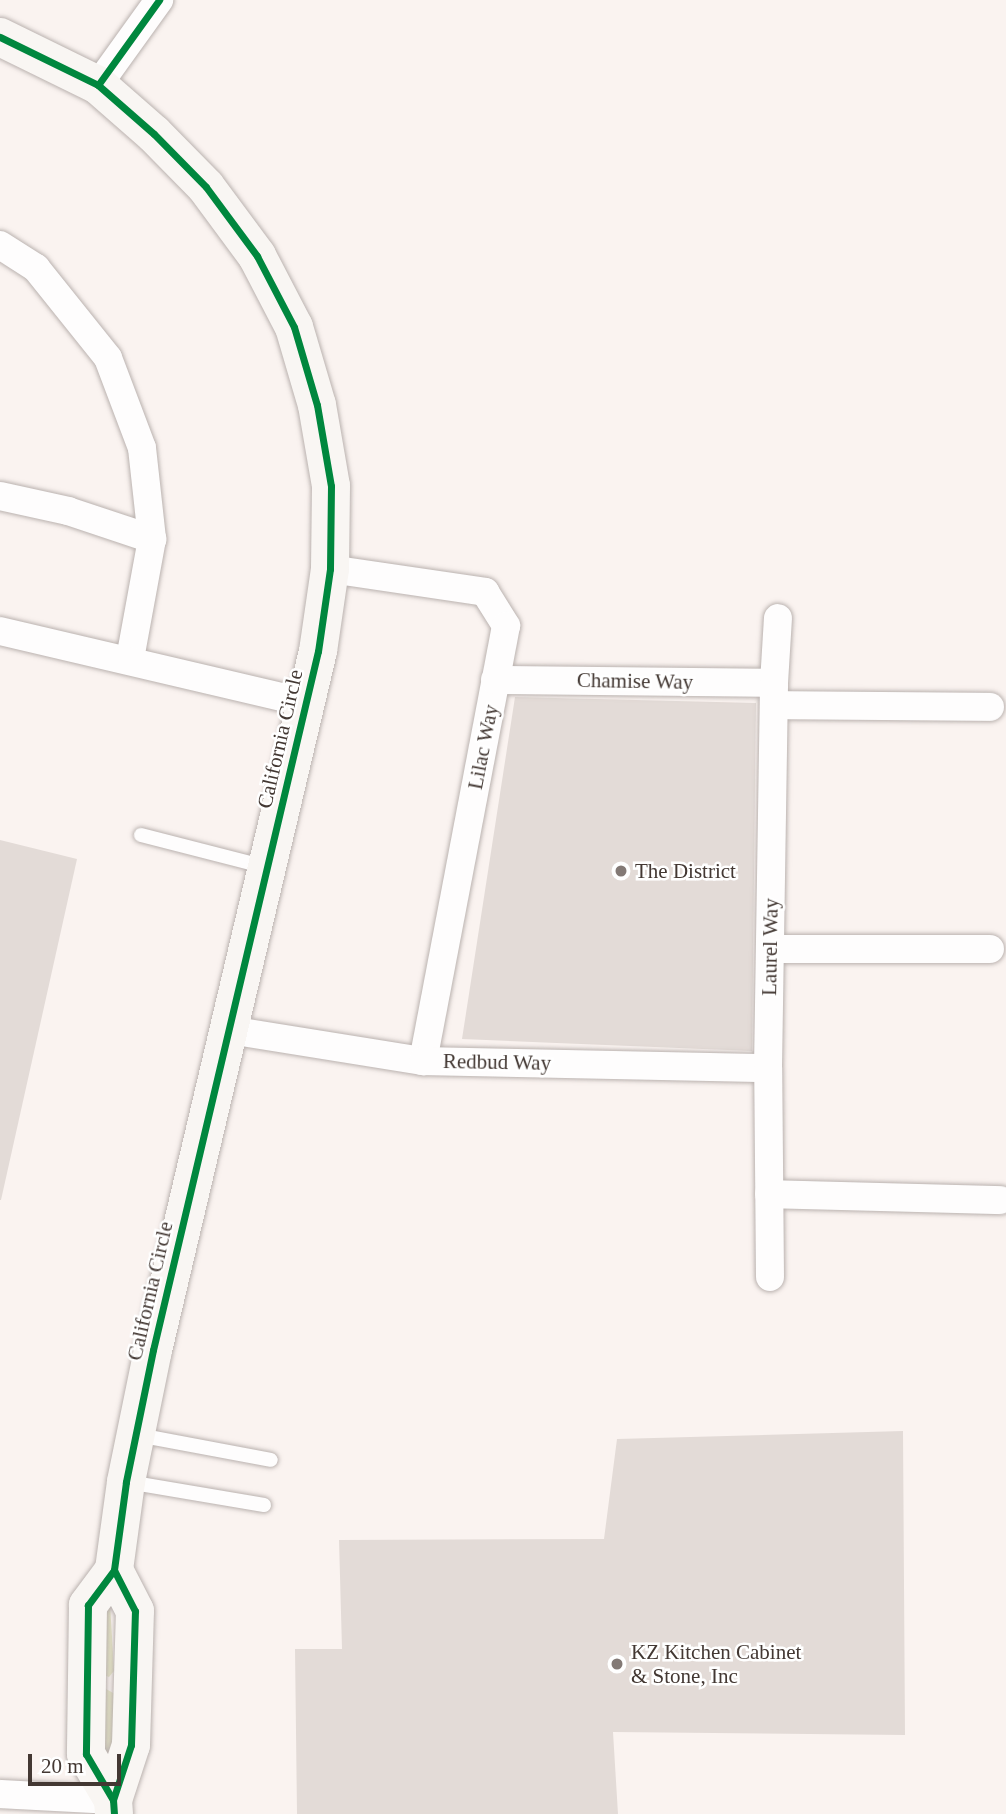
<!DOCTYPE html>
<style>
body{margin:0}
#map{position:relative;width:1006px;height:1814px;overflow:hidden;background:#faf3f0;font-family:Georgia,serif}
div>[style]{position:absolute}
.green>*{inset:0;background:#e2e1c1}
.building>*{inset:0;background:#e3dbd7}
.roads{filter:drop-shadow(0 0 2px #bab2af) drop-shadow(0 0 2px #bab2af)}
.lane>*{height:14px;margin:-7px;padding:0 7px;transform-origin:7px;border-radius:7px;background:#fefdfd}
.street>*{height:28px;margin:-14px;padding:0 14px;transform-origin:14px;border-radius:14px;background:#fefdfd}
.secondary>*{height:38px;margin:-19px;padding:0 19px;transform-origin:19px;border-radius:19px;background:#f9f6f3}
.cycleway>*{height:7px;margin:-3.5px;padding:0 3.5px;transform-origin:3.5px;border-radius:3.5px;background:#00873e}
.dots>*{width:19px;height:19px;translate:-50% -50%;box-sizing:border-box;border:4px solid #fff;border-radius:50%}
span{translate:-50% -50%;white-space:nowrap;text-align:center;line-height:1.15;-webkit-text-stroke:5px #fff;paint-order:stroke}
.street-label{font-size:21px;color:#433833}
.poi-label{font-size:21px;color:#433833}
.left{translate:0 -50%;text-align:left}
.scale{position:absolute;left:28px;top:1754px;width:93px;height:32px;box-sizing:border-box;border:4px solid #433833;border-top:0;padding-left:9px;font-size:21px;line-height:24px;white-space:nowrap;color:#433833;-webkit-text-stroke:5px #fff;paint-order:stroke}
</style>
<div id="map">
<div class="green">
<i style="clip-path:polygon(110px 1604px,114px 1671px,109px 1677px,104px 1675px,106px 1606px)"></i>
<i style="clip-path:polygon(106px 1689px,115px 1694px,114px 1749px,107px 1755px,103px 1751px)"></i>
</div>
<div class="building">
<i style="clip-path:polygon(515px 697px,756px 703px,752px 1051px,462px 1039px)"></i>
<i style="clip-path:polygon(0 840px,77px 859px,1px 1200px,0 1200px)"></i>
<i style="clip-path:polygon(903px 1431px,905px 1735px,613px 1732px,618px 1814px,297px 1814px,295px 1649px,342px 1649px,339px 1540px,604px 1539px,617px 1439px)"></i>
</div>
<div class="roads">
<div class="lane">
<i style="left:141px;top:835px;width:129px;rotate:14.4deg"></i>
<i style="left:138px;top:1435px;width:135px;rotate:10.6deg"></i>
<i style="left:128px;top:1482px;width:138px;rotate:9.6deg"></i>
</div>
<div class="street">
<i style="left:98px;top:85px;width:105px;rotate:-54.3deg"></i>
<i style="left:0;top:245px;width:43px;rotate:32.6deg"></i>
<i style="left:36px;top:268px;width:115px;rotate:51.3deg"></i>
<i style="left:108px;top:358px;width:96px;rotate:69.3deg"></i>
<i style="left:142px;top:448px;width:92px;rotate:83.7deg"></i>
<i style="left:152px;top:539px;width:122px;rotate:100.4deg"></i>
<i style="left:0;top:496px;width:70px;rotate:12.4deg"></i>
<i style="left:68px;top:511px;width:89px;rotate:18.4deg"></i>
<i style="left:330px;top:569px;width:157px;rotate:8.4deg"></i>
<i style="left:485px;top:592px;width:40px;rotate:58deg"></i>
<i style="left:506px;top:626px;width:443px;rotate:100.8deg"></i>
<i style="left:0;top:631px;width:315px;rotate:13.2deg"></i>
<i style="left:495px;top:680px;width:279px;rotate:0.6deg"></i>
<i style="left:774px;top:705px;width:216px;rotate:0.5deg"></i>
<i style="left:770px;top:949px;width:220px"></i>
<i style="left:229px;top:1030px;width:196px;rotate:9.1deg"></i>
<i style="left:423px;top:1061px;width:345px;rotate:1.2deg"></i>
<i style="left:769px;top:1194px;width:231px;rotate:1.5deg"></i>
<i style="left:770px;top:1277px;width:209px;rotate:-90.5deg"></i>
<i style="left:768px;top:1068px;width:385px;rotate:-89.1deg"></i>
<i style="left:774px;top:683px;width:65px;rotate:-86.5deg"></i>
<i style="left:0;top:1794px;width:113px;rotate:3deg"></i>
</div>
<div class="secondary">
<i style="left:0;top:37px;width:109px;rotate:26.1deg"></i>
<i style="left:98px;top:85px;width:74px;rotate:41.2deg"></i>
<i style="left:154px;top:134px;width:74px;rotate:45.5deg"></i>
<i style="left:206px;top:187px;width:86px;rotate:53.5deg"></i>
<i style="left:257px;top:256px;width:80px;rotate:62.5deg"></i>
<i style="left:294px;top:327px;width:81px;rotate:73.6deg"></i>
<i style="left:317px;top:405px;width:82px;rotate:80.2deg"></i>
<i style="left:331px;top:486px;width:83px;rotate:90.7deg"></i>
<i style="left:330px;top:569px;width:83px;rotate:98.3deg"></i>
<i style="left:318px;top:651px;width:718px;rotate:103.28deg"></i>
<i style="left:153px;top:1350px;width:135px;rotate:101.6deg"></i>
<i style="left:126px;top:1482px;width:89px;rotate:97.8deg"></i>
<i style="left:114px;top:1570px;width:44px;rotate:126.6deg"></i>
<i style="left:88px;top:1605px;width:149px;rotate:90.8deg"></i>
<i style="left:86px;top:1754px;width:53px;rotate:59.6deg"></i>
<i style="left:114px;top:1814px;width:14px;rotate:-94deg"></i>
<i style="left:113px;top:1800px;width:58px;rotate:-71.9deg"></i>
<i style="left:131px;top:1745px;width:134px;rotate:-88.3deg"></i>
<i style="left:135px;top:1611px;width:46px;rotate:-117.1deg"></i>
</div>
</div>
<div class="cycleway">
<i style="left:0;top:37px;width:109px;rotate:26.1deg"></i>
<i style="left:98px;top:85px;width:74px;rotate:41.2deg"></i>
<i style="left:154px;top:134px;width:74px;rotate:45.5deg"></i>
<i style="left:206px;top:187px;width:86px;rotate:53.5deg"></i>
<i style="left:257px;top:256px;width:80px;rotate:62.5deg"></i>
<i style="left:294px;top:327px;width:81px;rotate:73.6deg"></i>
<i style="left:317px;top:405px;width:82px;rotate:80.2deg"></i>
<i style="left:331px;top:486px;width:83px;rotate:90.7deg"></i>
<i style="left:330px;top:569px;width:83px;rotate:98.3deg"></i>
<i style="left:318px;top:651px;width:718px;rotate:103.28deg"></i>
<i style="left:153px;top:1350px;width:135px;rotate:101.6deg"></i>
<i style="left:126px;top:1482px;width:89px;rotate:97.8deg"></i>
<i style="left:114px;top:1570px;width:44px;rotate:126.6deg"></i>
<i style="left:88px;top:1605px;width:149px;rotate:90.8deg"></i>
<i style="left:86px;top:1754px;width:53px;rotate:59.6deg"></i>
<i style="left:98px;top:85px;width:105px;rotate:-54.3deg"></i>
<i style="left:114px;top:1814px;width:14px;rotate:-94deg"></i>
<i style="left:113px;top:1800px;width:58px;rotate:-71.9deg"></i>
<i style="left:131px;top:1745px;width:134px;rotate:-88.3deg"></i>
<i style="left:135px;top:1611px;width:46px;rotate:-117.1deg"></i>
</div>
<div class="dots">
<i style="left:621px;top:871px;background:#837975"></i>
<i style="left:617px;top:1664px;background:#837975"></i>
</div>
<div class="street-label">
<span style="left:635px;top:681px;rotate:1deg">Chamise Way</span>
<span style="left:280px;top:739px;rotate:-77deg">California Circle</span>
<span style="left:483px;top:747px;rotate:-79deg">Lilac Way</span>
<span style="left:770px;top:947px;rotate:-89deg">Laurel Way</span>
<span style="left:497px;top:1062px;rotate:1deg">Redbud Way</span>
<span style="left:150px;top:1291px;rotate:-77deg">California Circle</span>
</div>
<div class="poi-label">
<span class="left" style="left:635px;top:871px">The District</span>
<span class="left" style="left:631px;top:1664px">KZ Kitchen Cabinet<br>&amp; Stone, Inc</span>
</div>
<div class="scale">20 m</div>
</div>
